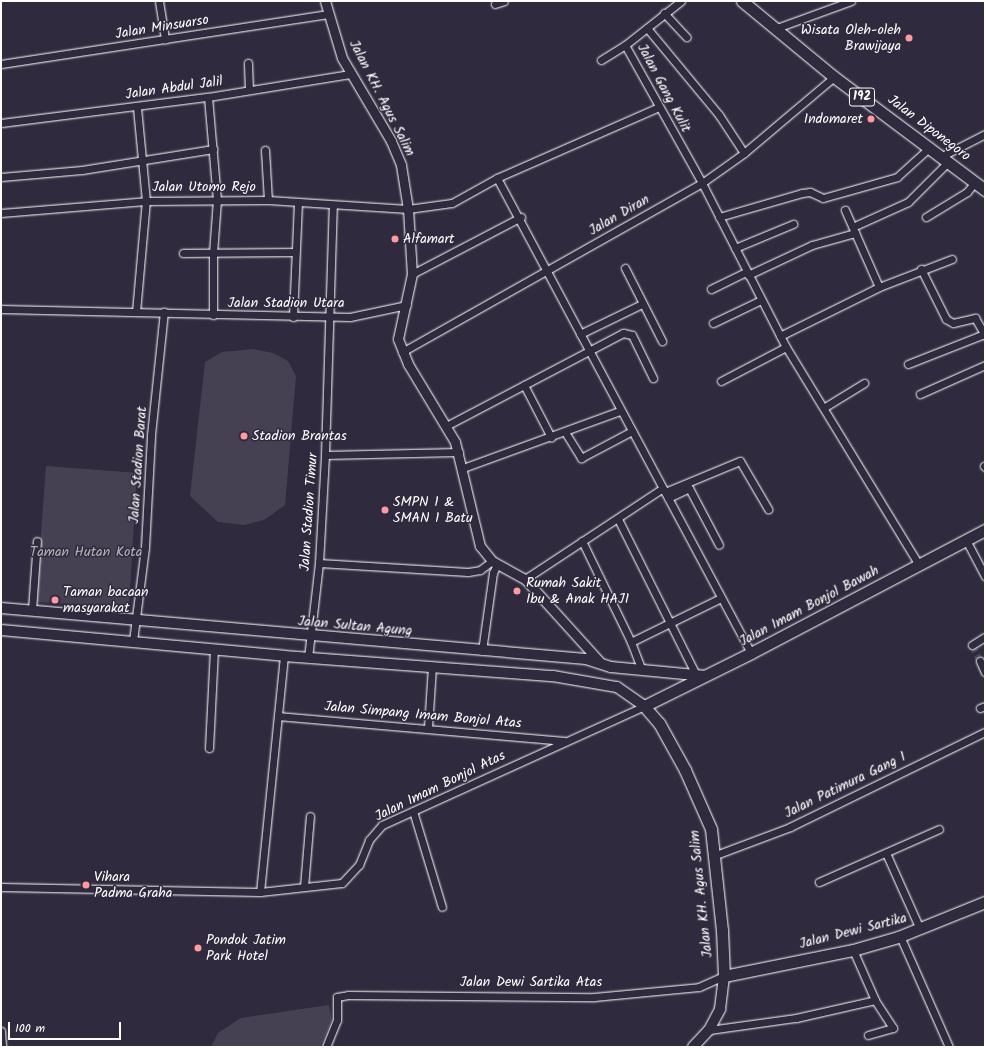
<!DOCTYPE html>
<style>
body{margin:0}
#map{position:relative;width:986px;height:1048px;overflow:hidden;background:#2f2a3d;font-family:Kalam,sans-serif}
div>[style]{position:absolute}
.green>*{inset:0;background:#464152}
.minor-tunnel>*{height:7px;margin-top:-3.5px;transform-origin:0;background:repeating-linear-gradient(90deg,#443f50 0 7px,transparent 0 10.5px)}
.roads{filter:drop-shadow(0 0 1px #fff) drop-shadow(0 0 1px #fff)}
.minor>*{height:7px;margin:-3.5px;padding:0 3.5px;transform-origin:3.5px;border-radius:3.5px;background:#2f2a3d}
.tertiary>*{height:9px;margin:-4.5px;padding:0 4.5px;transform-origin:4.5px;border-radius:4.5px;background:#2f2a3d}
.secondary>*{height:10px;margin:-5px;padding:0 5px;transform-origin:5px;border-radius:5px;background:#2f2a3d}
.primary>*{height:11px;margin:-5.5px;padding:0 5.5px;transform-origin:5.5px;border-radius:5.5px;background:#2f2a3d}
.dots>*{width:11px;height:11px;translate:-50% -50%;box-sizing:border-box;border:2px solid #2f2a3d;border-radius:50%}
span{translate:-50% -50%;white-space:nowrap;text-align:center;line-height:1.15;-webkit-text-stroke:3px #2f2a3d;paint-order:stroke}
.shield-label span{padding:1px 3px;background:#2f2a3d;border:1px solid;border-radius:3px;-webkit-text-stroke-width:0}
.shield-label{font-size:13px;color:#fff;font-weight:700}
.street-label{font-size:14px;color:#fff}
.poi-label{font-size:14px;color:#fff}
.right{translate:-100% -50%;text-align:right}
.left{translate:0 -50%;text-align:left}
.park-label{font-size:14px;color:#b5b3ba}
.frame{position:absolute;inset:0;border:2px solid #fff;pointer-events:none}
.scale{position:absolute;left:8px;top:1022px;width:113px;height:18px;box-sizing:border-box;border:2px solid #fff;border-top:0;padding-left:5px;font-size:12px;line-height:14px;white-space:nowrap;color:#fff;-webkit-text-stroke:3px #2f2a3d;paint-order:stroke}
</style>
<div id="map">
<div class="green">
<i style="clip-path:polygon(253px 349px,273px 353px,288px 361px,296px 376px,285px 505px,264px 520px,244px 525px,218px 522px,190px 496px,205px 362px,222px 352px)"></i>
<i style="clip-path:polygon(46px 466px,137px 473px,129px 607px,36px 602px)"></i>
<i style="clip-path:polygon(329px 1005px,332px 1020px,320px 1047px,211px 1047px,218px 1033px,241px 1018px)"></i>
</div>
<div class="minor-tunnel">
<i style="left:972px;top:645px;width:18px;rotate:63deg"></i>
</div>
<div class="roads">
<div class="minor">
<i style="left:159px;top:1px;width:39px;rotate:81deg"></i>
<i style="left:681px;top:1px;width:71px;rotate:141.8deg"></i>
<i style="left:625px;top:45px;width:158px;rotate:60.8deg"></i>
<i style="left:702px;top:183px;width:184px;rotate:62.9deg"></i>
<i style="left:786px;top:347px;width:255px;rotate:58.6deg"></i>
<i style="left:495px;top:4px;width:9px;rotate:-18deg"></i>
<i style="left:664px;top:13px;width:33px;rotate:47deg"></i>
<i style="left:647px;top:28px;width:113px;rotate:50.4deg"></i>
<i style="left:719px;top:115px;width:45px;rotate:56.7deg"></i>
<i style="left:774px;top:29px;width:82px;rotate:-20deg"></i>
<i style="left:601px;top:60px;width:28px;rotate:-32deg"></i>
<i style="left:248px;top:63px;width:27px;rotate:88deg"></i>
<i style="left:1px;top:64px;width:331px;rotate:-8.7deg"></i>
<i style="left:208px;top:97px;width:103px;rotate:85deg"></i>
<i style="left:217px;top:200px;width:53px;rotate:94.3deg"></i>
<i style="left:213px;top:253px;width:62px;rotate:90deg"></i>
<i style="left:1px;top:123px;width:209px;rotate:-7.2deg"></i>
<i style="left:208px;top:97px;width:144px;rotate:-9.2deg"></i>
<i style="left:265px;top:150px;width:50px;rotate:86.6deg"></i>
<i style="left:942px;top:156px;width:48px;rotate:-27.1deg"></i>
<i style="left:1px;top:177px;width:81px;rotate:-4.9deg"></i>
<i style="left:82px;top:170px;width:133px;rotate:-9.1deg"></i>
<i style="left:497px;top:178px;width:539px;rotate:61.86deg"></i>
<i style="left:845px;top:210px;width:84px;rotate:66.2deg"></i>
<i style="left:1px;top:213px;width:145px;rotate:-4.7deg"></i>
<i style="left:146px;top:201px;width:122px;rotate:-0.5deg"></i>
<i style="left:268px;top:200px;width:140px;rotate:3.7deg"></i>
<i style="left:408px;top:209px;width:44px;rotate:-7.8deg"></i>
<i style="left:452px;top:203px;width:51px;rotate:-29.1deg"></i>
<i style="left:497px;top:178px;width:177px;rotate:-23.7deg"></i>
<i style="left:719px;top:217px;width:86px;rotate:-16.1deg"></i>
<i style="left:802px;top:193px;width:8px;rotate:-7deg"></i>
<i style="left:810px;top:192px;width:14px;rotate:25deg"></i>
<i style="left:823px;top:198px;width:77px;rotate:-15.8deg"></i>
<i style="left:897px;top:177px;width:45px;rotate:-42.3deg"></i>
<i style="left:926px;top:217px;width:48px;rotate:-31.4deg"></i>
<i style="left:967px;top:192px;width:13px;rotate:-51deg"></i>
<i style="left:857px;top:225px;width:56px;rotate:-24.3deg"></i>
<i style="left:908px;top:202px;width:58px;rotate:-45deg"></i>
<i style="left:735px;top:248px;width:63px;rotate:-22.5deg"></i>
<i style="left:183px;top:253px;width:112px;rotate:-0.5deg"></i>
<i style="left:625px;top:268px;width:82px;rotate:63.1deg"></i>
<i style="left:921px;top:269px;width:56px;rotate:63.4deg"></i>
<i style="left:946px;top:319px;width:8px;rotate:30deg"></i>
<i style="left:953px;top:323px;width:23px;rotate:-13deg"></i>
<i style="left:975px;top:318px;width:20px;rotate:60deg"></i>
<i style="left:412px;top:274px;width:123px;rotate:-27.6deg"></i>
<i style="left:748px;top:275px;width:71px;rotate:-25.1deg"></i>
<i style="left:812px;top:245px;width:45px;rotate:-15.6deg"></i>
<i style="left:711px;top:289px;width:39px;rotate:-26deg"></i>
<i style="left:1px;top:309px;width:349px;rotate:1.3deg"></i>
<i style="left:350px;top:317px;width:58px;rotate:-11.9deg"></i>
<i style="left:136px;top:312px;width:111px;rotate:-84.9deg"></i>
<i style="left:146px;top:201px;width:94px;rotate:-95.5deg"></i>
<i style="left:293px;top:317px;width:115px;rotate:-87.5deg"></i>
<i style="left:713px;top:323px;width:53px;rotate:-25.6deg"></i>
<i style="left:580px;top:334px;width:69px;rotate:-25.8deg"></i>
<i style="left:780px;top:336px;width:110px;rotate:-26.3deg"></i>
<i style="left:879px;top:287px;width:78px;rotate:-21deg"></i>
<i style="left:402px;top:352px;width:344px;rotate:-29.4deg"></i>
<i style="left:702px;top:183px;width:52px;rotate:-35.5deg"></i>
<i style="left:744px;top:153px;width:118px;rotate:-40.2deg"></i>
<i style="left:908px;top:364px;width:82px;rotate:-21.5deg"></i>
<i style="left:721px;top:381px;width:73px;rotate:-27.6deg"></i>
<i style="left:524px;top:385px;width:59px;rotate:62.6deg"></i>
<i style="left:920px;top:394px;width:71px;rotate:-24deg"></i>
<i style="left:825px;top:407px;width:46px;rotate:-31.6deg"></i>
<i style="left:448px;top:425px;width:198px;rotate:-27.7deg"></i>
<i style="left:623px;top:333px;width:9px;rotate:13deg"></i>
<i style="left:632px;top:335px;width:48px;rotate:64deg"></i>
<i style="left:565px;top:432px;width:31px;rotate:58deg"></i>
<i style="left:581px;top:458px;width:58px;rotate:-27.9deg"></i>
<i style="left:325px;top:455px;width:134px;rotate:-1.3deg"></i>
<i style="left:984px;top:466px;width:1px;rotate:45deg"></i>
<i style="left:463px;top:468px;width:167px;rotate:-20deg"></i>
<i style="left:665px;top:492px;width:81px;rotate:-22.5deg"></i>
<i style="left:740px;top:461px;width:56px;rotate:59.7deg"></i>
<i style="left:668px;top:498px;width:23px;rotate:-25deg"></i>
<i style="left:689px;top:488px;width:64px;rotate:62.2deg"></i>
<i style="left:618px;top:519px;width:174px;rotate:63.4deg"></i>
<i style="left:966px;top:540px;width:41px;rotate:62.2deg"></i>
<i style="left:582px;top:541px;width:112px;rotate:64.1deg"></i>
<i style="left:631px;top:642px;width:100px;rotate:-26.1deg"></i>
<i style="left:319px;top:563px;width:149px;rotate:3.5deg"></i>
<i style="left:468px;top:572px;width:12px;rotate:-9deg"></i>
<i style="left:480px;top:570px;width:15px;rotate:-37deg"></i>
<i style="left:525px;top:579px;width:165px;rotate:-33.4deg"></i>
<i style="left:32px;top:610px;width:69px;rotate:-85.9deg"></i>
<i style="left:133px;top:641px;width:95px;rotate:-82.7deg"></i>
<i style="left:145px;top:547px;width:112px;rotate:-86.9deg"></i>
<i style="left:151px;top:435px;width:124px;rotate:-84deg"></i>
<i style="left:631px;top:642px;width:30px;rotate:69deg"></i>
<i style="left:972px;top:645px;width:15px;rotate:-32deg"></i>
<i style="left:482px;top:651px;width:79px;rotate:-82deg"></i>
<i style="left:493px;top:573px;width:10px;rotate:-66deg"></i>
<i style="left:308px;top:658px;width:96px;rotate:-83.4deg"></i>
<i style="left:319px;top:563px;width:108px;rotate:-86.8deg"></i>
<i style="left:325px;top:455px;width:249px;rotate:-88.2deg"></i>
<i style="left:980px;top:661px;width:12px;rotate:66deg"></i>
<i style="left:980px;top:708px;width:5px;rotate:-22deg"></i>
<i style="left:278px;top:716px;width:287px;rotate:5deg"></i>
<i style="left:428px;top:728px;width:62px;rotate:-86.3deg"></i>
<i style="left:209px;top:748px;width:100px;rotate:-87.1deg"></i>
<i style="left:413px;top:811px;width:100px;rotate:73.2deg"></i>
<i style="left:886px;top:853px;width:83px;rotate:65.9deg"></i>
<i style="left:713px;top:856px;width:82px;rotate:-20.6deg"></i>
<i style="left:790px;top:827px;width:217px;rotate:-26deg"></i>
<i style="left:819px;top:882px;width:131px;rotate:-23.8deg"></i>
<i style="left:1px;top:887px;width:259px;rotate:1.1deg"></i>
<i style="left:260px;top:892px;width:82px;rotate:-6.3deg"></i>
<i style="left:342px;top:883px;width:25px;rotate:-47deg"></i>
<i style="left:359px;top:865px;width:27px;rotate:-68deg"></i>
<i style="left:369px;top:840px;width:20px;rotate:-49deg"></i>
<i style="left:382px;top:825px;width:288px;rotate:-24.4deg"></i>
<i style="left:304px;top:887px;width:71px;rotate:-85.2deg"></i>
<i style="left:260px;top:892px;width:237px;rotate:-84.2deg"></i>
<i style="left:900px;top:936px;width:121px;rotate:66.2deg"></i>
<i style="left:709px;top:1030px;width:88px;rotate:-7.9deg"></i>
<i style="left:796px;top:1018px;width:81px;rotate:-12.8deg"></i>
<i style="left:875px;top:1000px;width:55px;rotate:-113.7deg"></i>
<i style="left:1px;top:1031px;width:16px;rotate:86deg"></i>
<i style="left:868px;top:1035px;width:26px;rotate:-16deg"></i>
<i style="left:893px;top:1028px;width:33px;rotate:-123deg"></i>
<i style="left:326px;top:1047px;width:29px;rotate:-68deg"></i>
<i style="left:337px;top:1020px;width:23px;rotate:-90deg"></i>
<i style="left:337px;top:997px;width:11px;rotate:-10deg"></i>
<i style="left:348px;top:995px;width:246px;rotate:0.5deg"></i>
<i style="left:594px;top:997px;width:105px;rotate:-5.4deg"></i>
<i style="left:699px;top:987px;width:27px;rotate:-24deg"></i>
</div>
<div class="tertiary">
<i style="left:325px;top:1px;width:59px;rotate:73.4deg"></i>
<i style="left:342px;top:58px;width:96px;rotate:59.4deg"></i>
<i style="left:391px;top:141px;width:26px;rotate:67deg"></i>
<i style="left:401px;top:165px;width:45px;rotate:81deg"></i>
<i style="left:408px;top:209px;width:65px;rotate:86.5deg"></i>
<i style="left:412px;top:274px;width:66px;rotate:102.2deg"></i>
<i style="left:398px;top:339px;width:27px;rotate:68deg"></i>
<i style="left:408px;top:364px;width:91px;rotate:58.9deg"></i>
<i style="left:455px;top:442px;width:107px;rotate:76.5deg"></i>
<i style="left:480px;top:546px;width:19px;rotate:51deg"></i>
<i style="left:492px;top:561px;width:38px;rotate:29deg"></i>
<i style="left:525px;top:579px;width:113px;rotate:47.9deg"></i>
</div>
<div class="secondary">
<i style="left:1px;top:608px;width:587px;rotate:4.98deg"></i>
<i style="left:586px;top:659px;width:26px;rotate:18deg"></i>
<i style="left:611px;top:667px;width:95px;rotate:5.4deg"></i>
<i style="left:1px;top:630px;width:284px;rotate:5.2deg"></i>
<i style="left:284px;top:656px;width:270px;rotate:4.3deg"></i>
<i style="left:553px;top:676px;width:65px;rotate:9.8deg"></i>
<i style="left:617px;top:687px;width:33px;rotate:35deg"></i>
<i style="left:693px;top:1047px;width:23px;rotate:-47deg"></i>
<i style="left:709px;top:1030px;width:24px;rotate:-62deg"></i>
<i style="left:720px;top:1009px;width:33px;rotate:-83deg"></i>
</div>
<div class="primary">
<i style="left:742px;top:1px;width:119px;rotate:39.6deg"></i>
<i style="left:834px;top:77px;width:189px;rotate:36.8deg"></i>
<i style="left:985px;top:530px;width:264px;rotate:152.3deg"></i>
<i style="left:751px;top:653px;width:119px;rotate:153.6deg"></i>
<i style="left:644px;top:706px;width:23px;rotate:49deg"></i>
<i style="left:659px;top:723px;width:54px;rotate:61deg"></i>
<i style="left:685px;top:770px;width:64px;rotate:66.2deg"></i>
<i style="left:711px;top:829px;width:102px;rotate:83.8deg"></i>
<i style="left:722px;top:930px;width:46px;rotate:87.5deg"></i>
<i style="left:724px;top:976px;width:132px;rotate:-11.4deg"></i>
<i style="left:853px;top:950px;width:47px;rotate:-16.1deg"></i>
<i style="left:898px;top:937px;width:94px;rotate:-21.9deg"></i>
</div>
</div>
<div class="dots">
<i style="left:909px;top:38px;background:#ff9aa2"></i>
<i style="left:871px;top:119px;background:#ff9aa2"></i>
<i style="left:395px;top:239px;background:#ff9aa2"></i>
<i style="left:244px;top:436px;background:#ff9aa2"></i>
<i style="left:385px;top:510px;background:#ff9aa2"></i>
<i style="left:517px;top:591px;background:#ff9aa2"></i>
<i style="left:55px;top:600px;background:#ff9aa2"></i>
<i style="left:86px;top:885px;background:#ff9aa2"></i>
<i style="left:198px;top:948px;background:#ff9aa2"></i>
</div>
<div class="shield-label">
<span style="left:862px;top:97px">192</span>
</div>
<div class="street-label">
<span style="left:162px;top:27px;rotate:-9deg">Jalan Minsuarso</span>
<span style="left:174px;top:88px;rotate:-8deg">Jalan Abdul Jalil</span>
<span style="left:664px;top:88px;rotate:62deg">Jalan Gang Kulit</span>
<span style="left:382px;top:98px;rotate:63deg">Jalan KH. Agus Salim</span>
<span style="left:929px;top:128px;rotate:37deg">Jalan Diponegoro</span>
<span style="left:204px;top:187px">Jalan Utomo Rejo</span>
<span style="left:619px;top:215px;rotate:-30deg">Jalan Diran</span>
<span style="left:286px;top:303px">Jalan Stadion Utara</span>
<span style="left:138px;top:465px;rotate:-86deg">Jalan Stadion Barat</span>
<span style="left:309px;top:512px;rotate:-86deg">Jalan Stadion Timur</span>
<span style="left:809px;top:606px;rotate:-28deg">Jalan Imam Bonjol Bawah</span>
<span style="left:355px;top:626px;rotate:5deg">Jalan Sultan Agung</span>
<span style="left:423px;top:715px;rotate:5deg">Jalan Simpang Imam Bonjol Atas</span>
<span style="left:845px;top:785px;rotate:-26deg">Jalan Patimura Gang 1</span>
<span style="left:440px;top:786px;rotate:-26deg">Jalan Imam Bonjol Atas</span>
<span style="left:701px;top:894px;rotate:-96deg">Jalan KH. Agus Salim</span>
<span style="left:853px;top:931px;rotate:-14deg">Jalan Dewi Sartika</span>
<span style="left:531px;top:982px">Jalan Dewi Sartika Atas</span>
</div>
<div class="poi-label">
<span class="right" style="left:901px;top:38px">Wisata Oleh-oleh<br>Brawijaya</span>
<span class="right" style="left:863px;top:119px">Indomaret</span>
<span class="left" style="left:403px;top:239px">Alfamart</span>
<span class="left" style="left:252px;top:436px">Stadion Brantas</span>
<span class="left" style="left:393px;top:510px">SMPN 1 &amp;<br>SMAN 1 Batu</span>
<span class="left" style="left:526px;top:591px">Rumah Sakit<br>Ibu &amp; Anak HAJI</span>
<span class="left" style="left:63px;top:600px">Taman bacaan<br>masyarakat</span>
<span class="left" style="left:94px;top:885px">Vihara<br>Padma Graha</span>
<span class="left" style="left:206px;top:948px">Pondok Jatim<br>Park Hotel</span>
</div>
<div class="park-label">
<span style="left:86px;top:552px">Taman Hutan Kota</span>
</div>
<div class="frame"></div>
<div class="scale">100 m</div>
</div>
